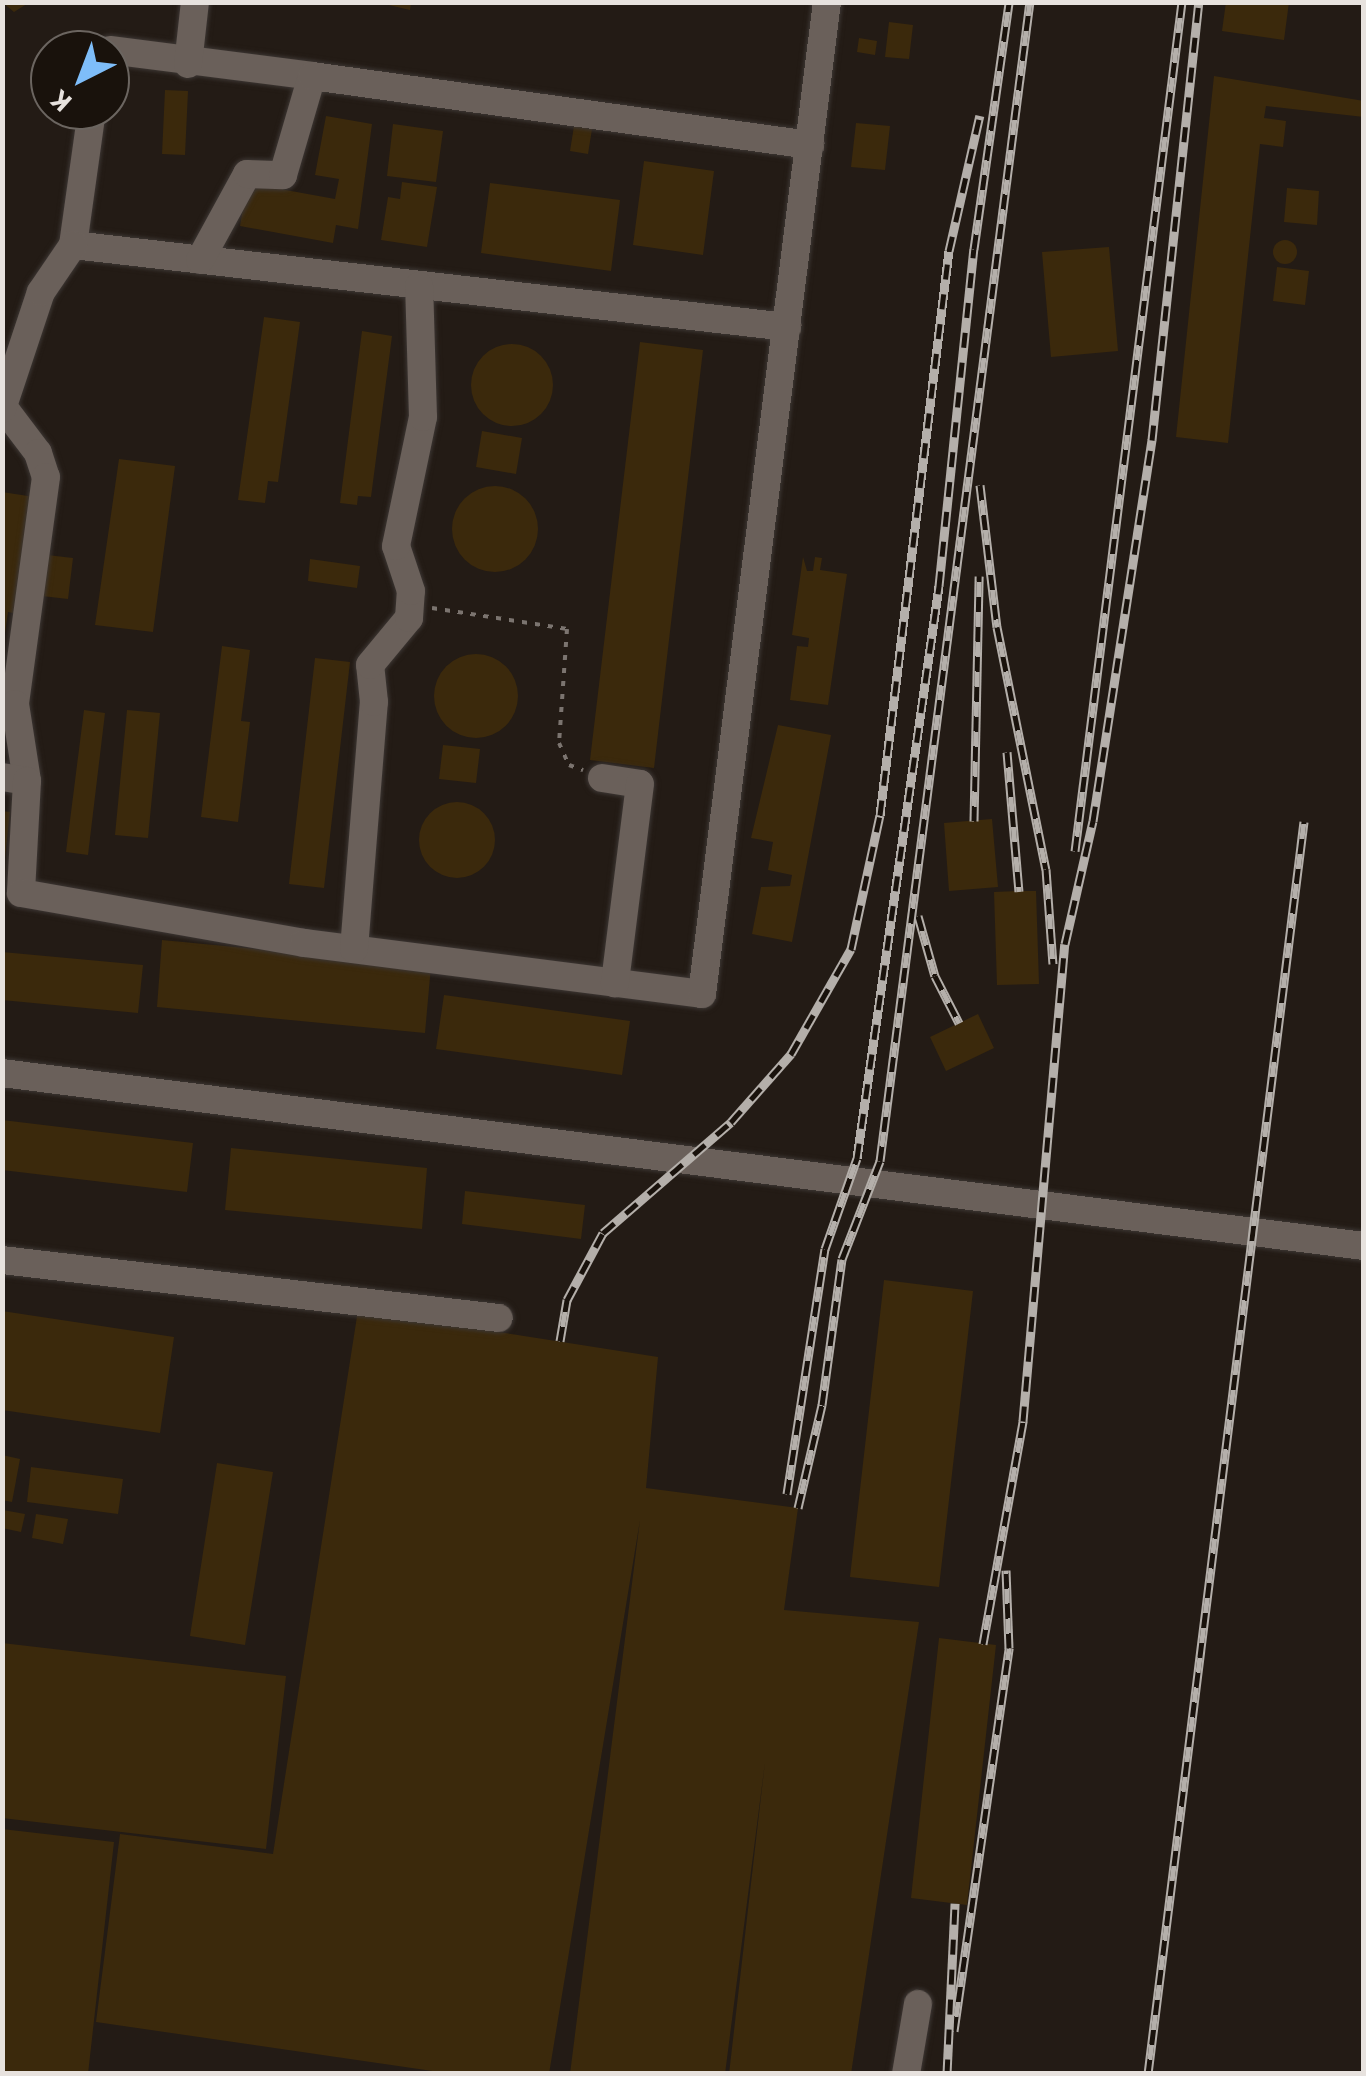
<!DOCTYPE html>
<style>
body{margin:0}
#map{position:relative;width:1366px;height:2076px;overflow:hidden;background:#231b15;font-family:"Source Sans 3",sans-serif}
div>[style]{position:absolute}
.building>*{inset:0;background:#3b290c}
.round{border-radius:50%}
.path>*{height:4px;margin-top:-2px;transform-origin:0;background:repeating-linear-gradient(90deg,#7b746f 0 5px,transparent 0 13px)}
.roads{filter:drop-shadow(0 0 2px #3c3633) drop-shadow(0 0 2px #3c3633)}
.minor>*{height:28px;margin:-14px;padding:0 14px;transform-origin:14px;border-radius:14px;background:#6a605a}
.rail>*{height:9px;margin-top:-4.5px;transform-origin:0;background:repeating-linear-gradient(90deg,#19120c 0 15px,#b4afaa 0 30px);box-sizing:border-box;border-block:2px solid #b4afaa}
span{translate:-50% -50%;white-space:nowrap;text-align:center;line-height:1.15;-webkit-text-stroke:10px #19120c;paint-order:stroke}
.frame{position:absolute;inset:0;border:5px solid #e7e2de;pointer-events:none}
.north{position:absolute;left:30px;top:30px;width:100px;height:100px;box-sizing:border-box;background:#19120c;border:2px solid #6b6560;border-radius:50%;rotate:222deg;font-size:28px;font-weight:700;line-height:40px;text-align:center;color:#e7e2de}
.north::after{content:'';display:block;margin:auto;width:35px;height:45px;background:#7ebdf9;clip-path:polygon(50% 0,100% 100%,50% 72%,0 100%)}
</style>
<div id="map">
<div class="building">
<i style="clip-path:polygon(2px 2px,30px 2px,14px 12px)"></i>
<i style="clip-path:polygon(376px 2px,411px 2px,410px 10px)"></i>
<i style="clip-path:polygon(1226px 2px,1289px 2px,1284px 40px,1222px 31px)"></i>
<i style="clip-path:polygon(889px 22px,913px 25px,909px 59px,885px 57px)"></i>
<i style="clip-path:polygon(859px 38px,877px 41px,875px 55px,857px 52px)"></i>
<i style="clip-path:polygon(1214px 76px,1364px 101px,1364px 117px,1266px 106px,1264px 118px,1286px 121px,1283px 147px,1260px 144px,1228px 443px,1176px 437px)"></i>
<i style="clip-path:polygon(165px 90px,188px 91px,185px 155px,162px 154px)"></i>
<i style="clip-path:polygon(326px 116px,372px 124px,358px 229px,336px 225px,333px 243px,240px 226px,247px 183px,335px 199px,339px 179px,315px 175px)"></i>
<i style="clip-path:polygon(856px 123px,890px 126px,885px 170px,851px 167px)"></i>
<i style="clip-path:polygon(393px 124px,443px 131px,436px 182px,387px 176px)"></i>
<i style="clip-path:polygon(574px 126px,592px 129px,588px 154px,570px 151px)"></i>
<i style="clip-path:polygon(644px 161px,714px 171px,703px 255px,633px 245px)"></i>
<i style="clip-path:polygon(402px 182px,437px 187px,427px 247px,381px 240px,388px 197px,400px 199px)"></i>
<i style="clip-path:polygon(490px 183px,620px 200px,611px 271px,481px 253px)"></i>
<i style="clip-path:polygon(1287px 188px,1319px 191px,1317px 225px,1284px 222px)"></i>
<i class="round" style="left:1273px;top:240px;width:24px;height:24px"></i>
<i style="clip-path:polygon(1109px 247px,1118px 351px,1051px 357px,1042px 252px)"></i>
<i style="clip-path:polygon(1277px 267px,1309px 271px,1305px 305px,1273px 301px)"></i>
<i style="clip-path:polygon(264px 317px,300px 322px,278px 482px,268px 481px,265px 503px,238px 500px)"></i>
<i style="clip-path:polygon(362px 331px,392px 336px,371px 497px,358px 496px,357px 505px,340px 503px)"></i>
<i style="clip-path:polygon(640px 342px,703px 350px,654px 768px,590px 760px)"></i>
<i class="round" style="left:471px;top:344px;width:82px;height:82px"></i>
<i style="clip-path:polygon(482px 431px,522px 438px,516px 474px,476px 467px)"></i>
<i style="clip-path:polygon(119px 459px,175px 466px,153px 632px,95px 625px)"></i>
<i class="round" style="left:452px;top:486px;width:86px;height:86px"></i>
<i style="clip-path:polygon(2px 492px,41px 498px,23px 615px,8px 612px,5px 633px)"></i>
<i style="clip-path:polygon(47px 555px,73px 558px,68px 599px,42px 596px)"></i>
<i style="clip-path:polygon(803px 557px,807px 571px,813px 571px,815px 557px,822px 558px,820px 570px,847px 574px,828px 705px,790px 700px,797px 646px,808px 647px,809px 638px,792px 635px)"></i>
<i style="clip-path:polygon(310px 559px,360px 566px,357px 588px,308px 581px)"></i>
<i style="clip-path:polygon(222px 646px,250px 650px,241px 721px,250px 722px,238px 822px,201px 817px)"></i>
<i class="round" style="left:434px;top:654px;width:84px;height:84px"></i>
<i style="clip-path:polygon(315px 658px,350px 662px,324px 888px,289px 884px)"></i>
<i style="clip-path:polygon(84px 710px,105px 713px,88px 855px,66px 852px)"></i>
<i style="clip-path:polygon(127px 710px,160px 713px,148px 838px,115px 835px)"></i>
<i style="clip-path:polygon(778px 725px,831px 735px,792px 942px,752px 934px,761px 887px,790px 886px,792px 875px,768px 870px,773px 842px,751px 838px)"></i>
<i style="clip-path:polygon(443px 745px,480px 749px,476px 783px,439px 779px)"></i>
<i class="round" style="left:419px;top:802px;width:76px;height:76px"></i>
<i style="clip-path:polygon(2px 811px,10px 812px,5px 858px,2px 858px)"></i>
<i style="clip-path:polygon(992px 819px,998px 887px,949px 891px,944px 823px)"></i>
<i style="clip-path:polygon(1019px 891px,1036px 891px,1039px 984px,997px 985px,994px 892px)"></i>
<i style="clip-path:polygon(162px 940px,431px 966px,425px 1033px,157px 1007px)"></i>
<i style="clip-path:polygon(2px 952px,143px 965px,138px 1013px,2px 1000px)"></i>
<i style="clip-path:polygon(444px 995px,630px 1021px,622px 1075px,436px 1049px)"></i>
<i style="clip-path:polygon(978px 1014px,994px 1048px,946px 1071px,930px 1037px)"></i>
<i style="clip-path:polygon(2px 1120px,193px 1143px,187px 1192px,2px 1170px)"></i>
<i style="clip-path:polygon(231px 1148px,427px 1168px,422px 1229px,225px 1210px)"></i>
<i style="clip-path:polygon(465px 1191px,585px 1205px,581px 1239px,462px 1224px)"></i>
<i style="clip-path:polygon(884px 1280px,973px 1291px,939px 1587px,850px 1577px)"></i>
<i style="clip-path:polygon(358px 1310px,658px 1357px,646px 1488px,798px 1508px,784px 1610px,919px 1622px,851px 2074px,729px 2074px,765px 1762px,725px 2074px,570px 2074px,640px 1520px,549px 2074px,453px 2074px,96px 2022px,120px 1834px,273px 1854px)"></i>
<i style="clip-path:polygon(2px 1311px,174px 1337px,160px 1433px,2px 1410px)"></i>
<i style="clip-path:polygon(2px 1455px,20px 1459px,12px 1502px,2px 1500px)"></i>
<i style="clip-path:polygon(217px 1463px,273px 1472px,245px 1645px,190px 1636px)"></i>
<i style="clip-path:polygon(31px 1467px,123px 1479px,118px 1514px,27px 1502px)"></i>
<i style="clip-path:polygon(3px 1510px,25px 1514px,21px 1532px,2px 1528px)"></i>
<i style="clip-path:polygon(36px 1514px,68px 1519px,63px 1544px,32px 1538px)"></i>
<i style="clip-path:polygon(939px 1638px,996px 1645px,967px 1905px,911px 1898px)"></i>
<i style="clip-path:polygon(2px 1643px,286px 1676px,266px 1849px,2px 1818px)"></i>
<i style="clip-path:polygon(2px 1829px,114px 1842px,88px 2074px,2px 2074px)"></i>
</div>
<div class="path">
<i style="left:432px;top:608px;width:137px;rotate:8.8deg"></i>
<i style="left:567px;top:629px;width:114px;rotate:94deg"></i>
<i style="left:559px;top:743px;width:24px;rotate:66deg"></i>
<i style="left:569px;top:765px;width:15px;rotate:20deg"></i>
</div>
<div class="roads">
<div class="minor">
<i style="left:110px;top:50px;width:204px;rotate:7.3deg"></i>
<i style="left:188px;top:64px;width:62px;rotate:-83.6deg"></i>
<i style="left:92px;top:110px;width:136px;rotate:98deg"></i>
<i style="left:73px;top:245px;width:719px;rotate:6.55deg"></i>
<i style="left:200px;top:260px;width:98px;rotate:-61.3deg"></i>
<i style="left:247px;top:174px;width:36px;rotate:2deg"></i>
<i style="left:283px;top:175px;width:103px;rotate:-73.7deg"></i>
<i style="left:312px;top:76px;width:503px;rotate:7.89deg"></i>
<i style="left:4px;top:408px;width:56px;rotate:52.9deg"></i>
<i style="left:38px;top:453px;width:25px;rotate:72deg"></i>
<i style="left:46px;top:477px;width:229px;rotate:97.8deg"></i>
<i style="left:15px;top:704px;width:78px;rotate:81.1deg"></i>
<i style="left:2px;top:409px;width:123px;rotate:-71.6deg"></i>
<i style="left:41px;top:292px;width:57px;rotate:-55.8deg"></i>
<i style="left:2px;top:777px;width:25px;rotate:9deg"></i>
<i style="left:27px;top:781px;width:112px;rotate:93.1deg"></i>
<i style="left:21px;top:893px;width:287px;rotate:10deg"></i>
<i style="left:304px;top:943px;width:401px;rotate:7.3deg"></i>
<i style="left:702px;top:994px;width:1000px;rotate:-82.82deg"></i>
<i style="left:602px;top:778px;width:38px;rotate:9deg"></i>
<i style="left:640px;top:784px;width:201px;rotate:97.2deg"></i>
<i style="left:354px;top:949px;width:248px;rotate:-85.4deg"></i>
<i style="left:374px;top:702px;width:37px;rotate:-96deg"></i>
<i style="left:370px;top:665px;width:61px;rotate:-50.3deg"></i>
<i style="left:409px;top:618px;width:27px;rotate:-86deg"></i>
<i style="left:411px;top:591px;width:47px;rotate:-108.4deg"></i>
<i style="left:396px;top:546px;width:132px;rotate:-78.2deg"></i>
<i style="left:423px;top:417px;width:131px;rotate:-91.7deg"></i>
<i style="left:2px;top:1073px;width:1373px;rotate:7.24deg"></i>
<i style="left:2px;top:1260px;width:500px;rotate:6.66deg"></i>
<i style="left:906px;top:2074px;width:71px;rotate:-80.3deg"></i>
</div>
</div>
<div class="rail">
<i style="left:980px;top:485px;width:143px;rotate:83.2deg"></i>
<i style="left:997px;top:627px;width:247px;rotate:78.6deg"></i>
<i style="left:1046px;top:869px;width:95px;rotate:85.8deg"></i>
<i style="left:1007px;top:752px;width:140px;rotate:85.1deg"></i>
<i style="left:974px;top:821px;width:245px;rotate:-88.8deg"></i>
<i style="left:1075px;top:851px;width:856px;rotate:-82.82deg"></i>
<i style="left:918px;top:916px;width:62px;rotate:74.2deg"></i>
<i style="left:935px;top:976px;width:53px;rotate:62.9deg"></i>
<i style="left:560px;top:1341px;width:42px;rotate:-80.3deg"></i>
<i style="left:567px;top:1300px;width:76px;rotate:-61.8deg"></i>
<i style="left:603px;top:1233px;width:169px;rotate:-40.9deg"></i>
<i style="left:731px;top:1122px;width:91px;rotate:-48.6deg"></i>
<i style="left:791px;top:1054px;width:121px;rotate:-60.3deg"></i>
<i style="left:851px;top:949px;width:137px;rotate:-77.8deg"></i>
<i style="left:880px;top:815px;width:568px;rotate:-83.03deg"></i>
<i style="left:949px;top:251px;width:139px;rotate:-77.2deg"></i>
<i style="left:787px;top:1494px;width:248px;rotate:-81.2deg"></i>
<i style="left:825px;top:1249px;width:96px;rotate:-70.6deg"></i>
<i style="left:857px;top:1158px;width:578px;rotate:-81.84deg"></i>
<i style="left:939px;top:586px;width:339px;rotate:-84.1deg"></i>
<i style="left:974px;top:249px;width:249px;rotate:-81.9deg"></i>
<i style="left:798px;top:1508px;width:106px;rotate:-76.9deg"></i>
<i style="left:822px;top:1405px;width:147px;rotate:-82.2deg"></i>
<i style="left:842px;top:1259px;width:105px;rotate:-68.8deg"></i>
<i style="left:880px;top:1161px;width:1169px;rotate:-82.63deg"></i>
<i style="left:983px;top:1644px;width:227px;rotate:-79.8deg"></i>
<i style="left:1023px;top:1421px;width:479px;rotate:-85deg"></i>
<i style="left:1065px;top:944px;width:126px;rotate:-77.2deg"></i>
<i style="left:1093px;top:821px;width:386px;rotate:-81.2deg"></i>
<i style="left:1152px;top:440px;width:441px;rotate:-83.9deg"></i>
<i style="left:954px;top:2031px;width:387px;rotate:-81.8deg"></i>
<i style="left:1009px;top:1648px;width:78px;rotate:-92.2deg"></i>
<i style="left:947px;top:2074px;width:171px;rotate:-87.3deg"></i>
<i style="left:1148px;top:2074px;width:1262px;rotate:-82.9deg"></i>
</div>
<div class="frame"></div>
<div class="north">K</div>
</div>
